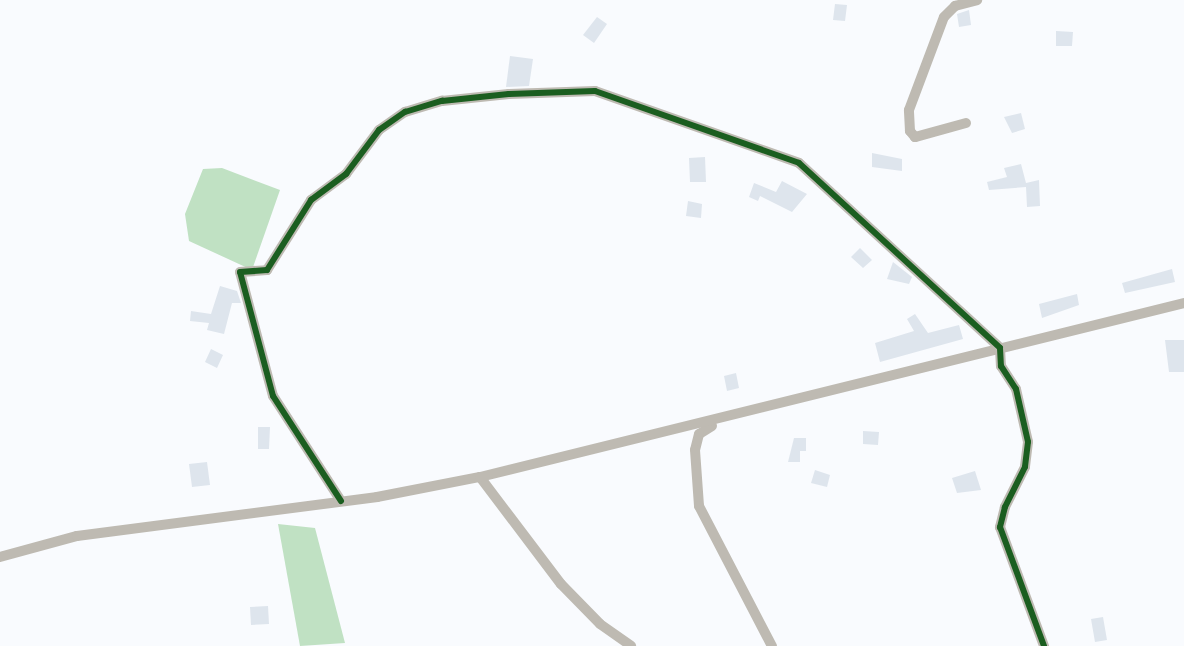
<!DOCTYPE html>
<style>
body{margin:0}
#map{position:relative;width:1184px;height:646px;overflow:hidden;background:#f9fbfe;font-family:Commissioner,sans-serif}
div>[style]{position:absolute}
.forest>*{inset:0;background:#c0e1c3}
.building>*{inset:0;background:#dee5ed}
.street>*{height:10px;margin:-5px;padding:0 5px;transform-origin:5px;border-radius:5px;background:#bebab2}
.cycleway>*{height:6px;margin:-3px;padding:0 3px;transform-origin:3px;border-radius:3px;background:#1b5e20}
span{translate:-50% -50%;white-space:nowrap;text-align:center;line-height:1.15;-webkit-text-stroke:6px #f8fbff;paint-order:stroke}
</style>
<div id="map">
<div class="forest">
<i style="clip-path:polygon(222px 168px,280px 190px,252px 270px,189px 241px,185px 214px,203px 169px)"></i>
<i style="clip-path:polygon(278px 524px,315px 528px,345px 643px,300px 646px)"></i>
</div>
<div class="building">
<i style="clip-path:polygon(835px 4px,847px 5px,845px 21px,833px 20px)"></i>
<i style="clip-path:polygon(969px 10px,971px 25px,959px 27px,957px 14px)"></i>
<i style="clip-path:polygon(597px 17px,607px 24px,594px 43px,583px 35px)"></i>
<i style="clip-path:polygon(1056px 31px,1073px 32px,1072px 46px,1056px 46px)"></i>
<i style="clip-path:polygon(510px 56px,533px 59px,529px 86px,506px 87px)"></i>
<i style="clip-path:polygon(1021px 113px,1025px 129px,1012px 133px,1004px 117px)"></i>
<i style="clip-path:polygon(872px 153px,902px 159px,902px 171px,872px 167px)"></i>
<i style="clip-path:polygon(705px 157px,706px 182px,690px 182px,689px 158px)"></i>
<i style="clip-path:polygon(1021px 164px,1026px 183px,1039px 180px,1040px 206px,1027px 207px,1026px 187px,989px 190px,987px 182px,1007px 177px,1004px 168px)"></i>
<i style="clip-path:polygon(782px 181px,807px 194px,792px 212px,760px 196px,758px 201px,749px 197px,754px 183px,776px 192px)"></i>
<i style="clip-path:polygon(688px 201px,702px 204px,701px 218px,686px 216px)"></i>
<i style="clip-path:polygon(860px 248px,872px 260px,863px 268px,851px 257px)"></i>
<i style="clip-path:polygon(893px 262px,912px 277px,909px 284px,887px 279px)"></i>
<i style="clip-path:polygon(1172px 269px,1175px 282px,1125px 293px,1122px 283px)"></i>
<i style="clip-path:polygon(220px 286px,237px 291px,241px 303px,232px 303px,224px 334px,207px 330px,209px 323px,190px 321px,191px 311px,211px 314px)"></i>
<i style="clip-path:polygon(1077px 294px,1079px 305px,1042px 318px,1039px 304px)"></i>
<i style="clip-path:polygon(915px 314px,928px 333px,959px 325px,963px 339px,880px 362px,875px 343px,914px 331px,907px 319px)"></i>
<i style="clip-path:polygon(1165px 340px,1184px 340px,1184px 372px,1169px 372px)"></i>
<i style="clip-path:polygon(211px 349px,223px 355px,217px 368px,205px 362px)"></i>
<i style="clip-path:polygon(736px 373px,739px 388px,727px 391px,724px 376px)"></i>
<i style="clip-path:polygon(258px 427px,270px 427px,269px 449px,258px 449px)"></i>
<i style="clip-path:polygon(863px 431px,879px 432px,878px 445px,863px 444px)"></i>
<i style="clip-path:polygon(794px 438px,806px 438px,806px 451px,800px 451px,800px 462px,788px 462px)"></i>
<i style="clip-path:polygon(207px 462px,210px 485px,192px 487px,189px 464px)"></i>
<i style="clip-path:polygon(815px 470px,830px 475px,827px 487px,811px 483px)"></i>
<i style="clip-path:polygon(975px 471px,981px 490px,957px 493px,952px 478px)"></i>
<i style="clip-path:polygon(268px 606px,269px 624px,251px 625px,250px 607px)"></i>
<i style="clip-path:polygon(1103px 617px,1107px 640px,1095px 642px,1091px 619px)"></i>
</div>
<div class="street">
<i style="left:966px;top:123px;width:53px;rotate:164.6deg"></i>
<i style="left:915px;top:137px;width:8px;rotate:-130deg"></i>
<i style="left:910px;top:131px;width:21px;rotate:-93deg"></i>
<i style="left:909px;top:110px;width:99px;rotate:-69.4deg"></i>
<i style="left:944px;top:17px;width:16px;rotate:-45deg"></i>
<i style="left:955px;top:6px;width:23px;rotate:-15deg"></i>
<i style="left:712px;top:426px;width:15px;rotate:148deg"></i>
<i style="left:699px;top:434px;width:16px;rotate:104deg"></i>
<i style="left:695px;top:450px;width:56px;rotate:85.9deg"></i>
<i style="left:699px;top:506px;width:158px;rotate:62.5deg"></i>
<i style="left:480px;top:477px;width:134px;rotate:52.9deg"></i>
<i style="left:561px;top:584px;width:56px;rotate:45.7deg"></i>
<i style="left:600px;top:624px;width:38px;rotate:35deg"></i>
<i style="left:341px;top:501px;width:125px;rotate:-122.9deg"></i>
<i style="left:273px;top:396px;width:128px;rotate:-104.9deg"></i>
<i style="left:240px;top:272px;width:27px;rotate:-4deg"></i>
<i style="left:267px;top:270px;width:83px;rotate:-57.8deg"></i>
<i style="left:311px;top:200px;width:44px;rotate:-36.6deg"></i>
<i style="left:346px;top:174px;width:55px;rotate:-53.1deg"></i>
<i style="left:379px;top:130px;width:32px;rotate:-35deg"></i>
<i style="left:405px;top:112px;width:39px;rotate:-17deg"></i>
<i style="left:442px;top:101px;width:67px;rotate:-6deg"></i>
<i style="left:509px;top:94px;width:86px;rotate:-2deg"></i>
<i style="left:595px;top:91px;width:216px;rotate:19.4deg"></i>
<i style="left:799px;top:163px;width:273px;rotate:42.6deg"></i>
<i style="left:1000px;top:348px;width:18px;rotate:87deg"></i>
<i style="left:1001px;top:366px;width:27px;rotate:57deg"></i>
<i style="left:1016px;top:389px;width:54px;rotate:77.2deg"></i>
<i style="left:1028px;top:442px;width:25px;rotate:97deg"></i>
<i style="left:1025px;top:467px;width:45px;rotate:116.6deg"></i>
<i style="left:1005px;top:507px;width:21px;rotate:104deg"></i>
<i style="left:1000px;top:527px;width:127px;rotate:69.7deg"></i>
<i style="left:0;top:557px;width:80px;rotate:-15.3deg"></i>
<i style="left:77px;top:536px;width:303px;rotate:-7.4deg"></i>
<i style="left:377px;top:497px;width:105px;rotate:-11deg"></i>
<i style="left:480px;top:477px;width:725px;rotate:-13.88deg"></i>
</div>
<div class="cycleway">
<i style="left:341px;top:501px;width:125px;rotate:-122.9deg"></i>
<i style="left:273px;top:396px;width:128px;rotate:-104.9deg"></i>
<i style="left:240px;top:272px;width:27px;rotate:-4deg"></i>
<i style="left:267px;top:270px;width:83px;rotate:-57.8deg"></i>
<i style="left:311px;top:200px;width:44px;rotate:-36.6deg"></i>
<i style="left:346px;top:174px;width:55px;rotate:-53.1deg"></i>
<i style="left:379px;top:130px;width:32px;rotate:-35deg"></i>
<i style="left:405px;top:112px;width:39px;rotate:-17deg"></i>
<i style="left:442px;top:101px;width:67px;rotate:-6deg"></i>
<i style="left:509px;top:94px;width:86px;rotate:-2deg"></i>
<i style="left:595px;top:91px;width:216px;rotate:19.4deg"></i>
<i style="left:799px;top:163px;width:273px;rotate:42.6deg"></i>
<i style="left:1000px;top:348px;width:18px;rotate:87deg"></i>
<i style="left:1001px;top:366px;width:27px;rotate:57deg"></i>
<i style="left:1016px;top:389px;width:54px;rotate:77.2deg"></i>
<i style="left:1028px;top:442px;width:25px;rotate:97deg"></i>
<i style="left:1025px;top:467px;width:45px;rotate:116.6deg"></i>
<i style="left:1005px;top:507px;width:21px;rotate:104deg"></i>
<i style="left:1000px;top:527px;width:127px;rotate:69.7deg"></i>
</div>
</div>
